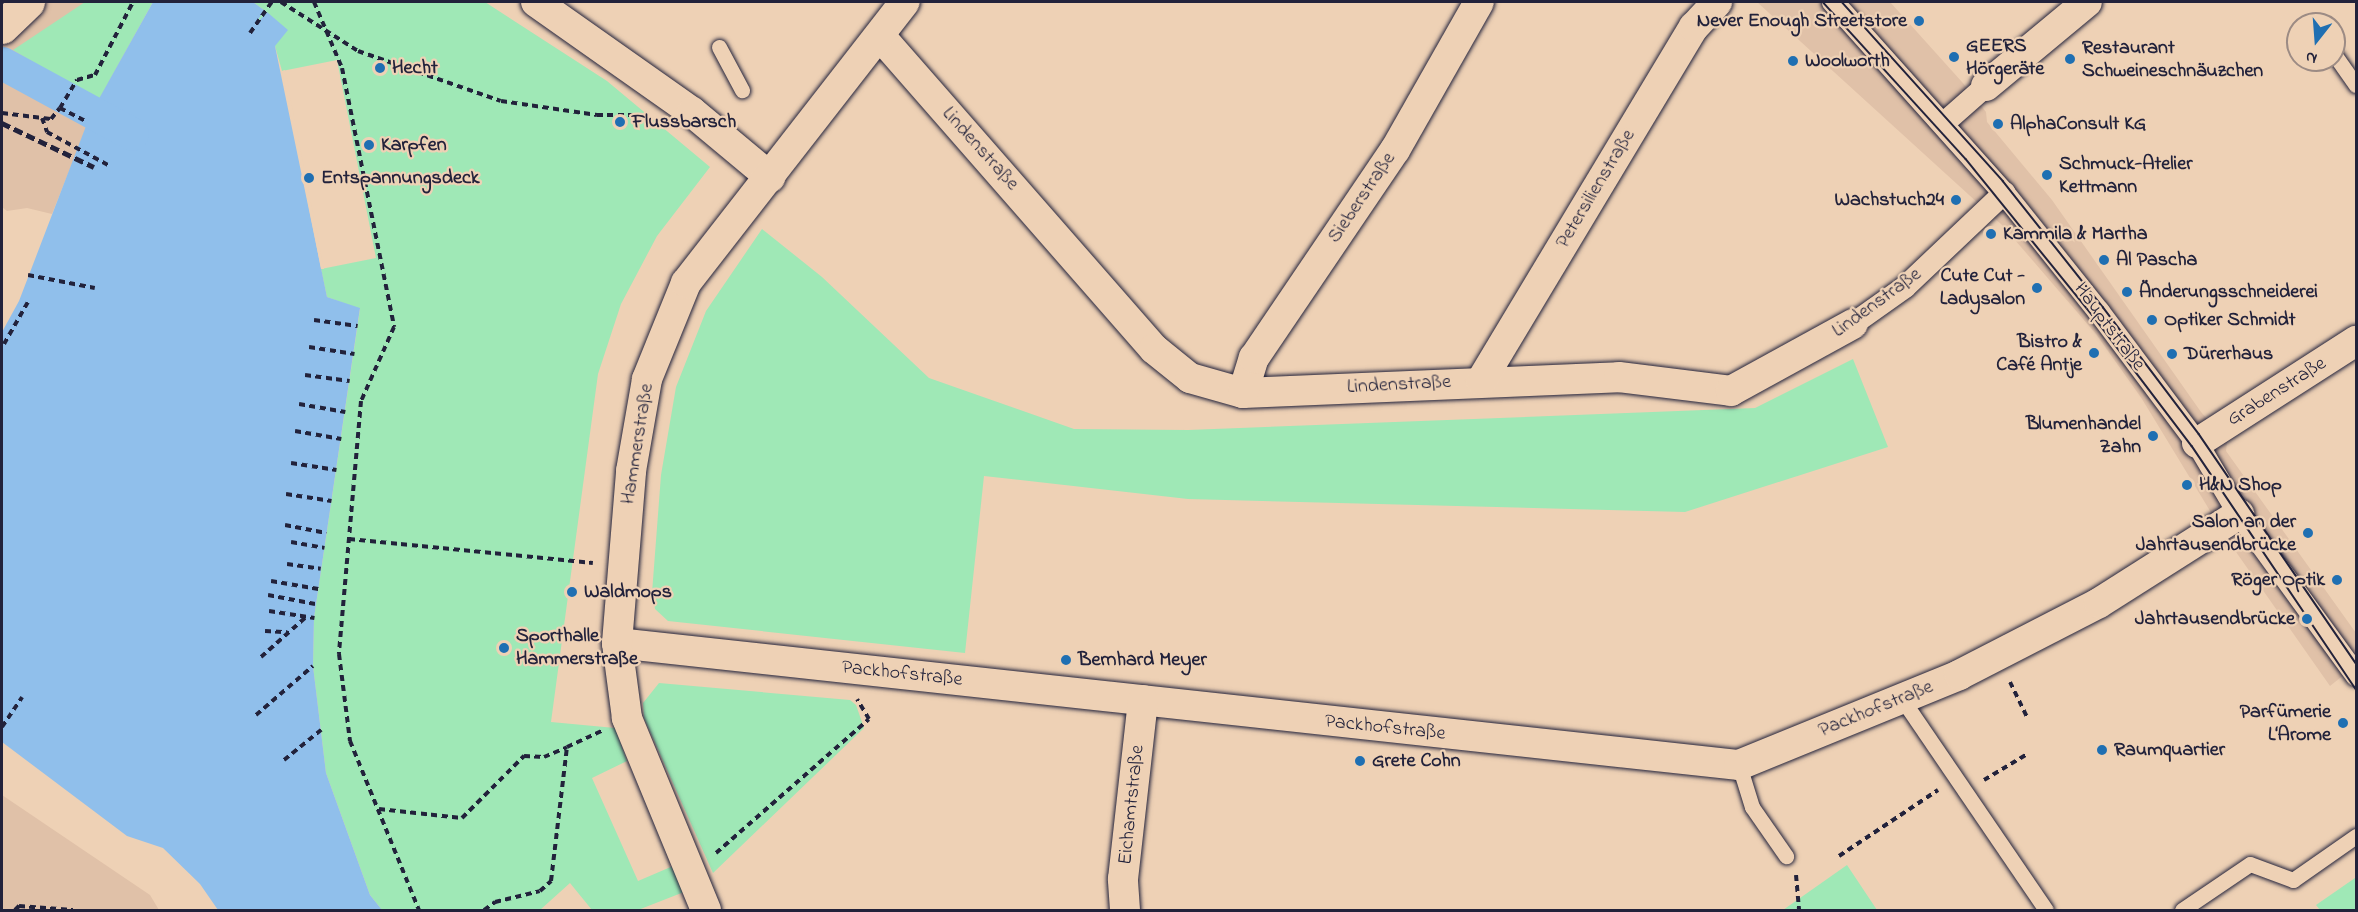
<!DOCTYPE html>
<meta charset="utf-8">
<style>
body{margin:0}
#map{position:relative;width:2358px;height:912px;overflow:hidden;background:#eed1b5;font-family:"Indie Flower",sans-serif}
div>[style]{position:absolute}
.built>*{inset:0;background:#e0c1a8}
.green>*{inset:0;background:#9fe8b6}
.water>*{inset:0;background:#90bfeb}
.pier>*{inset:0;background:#eed1b5}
.canal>*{height:33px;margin:-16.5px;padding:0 16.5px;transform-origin:16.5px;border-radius:16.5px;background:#90bfeb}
.path>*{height:4px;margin-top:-2px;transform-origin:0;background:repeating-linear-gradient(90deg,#22223b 0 6px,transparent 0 10.5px)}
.roads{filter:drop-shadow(0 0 2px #22223b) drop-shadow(0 0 2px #22223b)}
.service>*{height:15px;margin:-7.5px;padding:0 7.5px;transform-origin:7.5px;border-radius:7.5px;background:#eed1b5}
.pedestrian>*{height:22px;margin:-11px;padding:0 11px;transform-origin:11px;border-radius:11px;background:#eed1b5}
.minor>*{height:30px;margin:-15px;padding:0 15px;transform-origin:15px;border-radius:15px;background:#eed1b5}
.tertiary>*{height:33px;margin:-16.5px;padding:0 16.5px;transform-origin:16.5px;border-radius:16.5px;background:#eed1b5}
.tram>*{height:1.5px;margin:-0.75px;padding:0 0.75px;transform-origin:0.75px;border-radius:0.75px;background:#22223b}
.rail>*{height:4.5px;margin-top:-2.25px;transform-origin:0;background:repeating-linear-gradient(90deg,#22223b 0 9px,transparent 0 13.5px)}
.dots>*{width:16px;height:16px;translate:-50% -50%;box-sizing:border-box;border:3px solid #eed1b5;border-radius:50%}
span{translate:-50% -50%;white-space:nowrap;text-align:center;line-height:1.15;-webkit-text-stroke:4.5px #eed1b5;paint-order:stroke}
.poi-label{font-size:20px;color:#22223b;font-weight:700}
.right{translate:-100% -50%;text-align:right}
.left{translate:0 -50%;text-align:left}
.street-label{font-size:20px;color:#22223b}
.frame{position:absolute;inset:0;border:3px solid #22223b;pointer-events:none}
.north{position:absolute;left:2286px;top:12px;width:60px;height:60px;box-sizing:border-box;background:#eed1b5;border:2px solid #9c8b84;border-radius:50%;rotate:197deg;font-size:16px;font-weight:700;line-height:24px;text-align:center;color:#22223b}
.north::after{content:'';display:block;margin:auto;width:21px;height:27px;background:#1f6fb2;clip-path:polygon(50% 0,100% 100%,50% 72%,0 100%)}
</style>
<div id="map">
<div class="built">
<i style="clip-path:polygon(2px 2px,142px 2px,149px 8px,92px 113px,52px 214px,27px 208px,7px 211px,2px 207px)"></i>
<i style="clip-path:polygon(1757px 2px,1890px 2px,1962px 82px,1986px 112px,1987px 122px,2052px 200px,2201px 412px,2227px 442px,2226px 451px,2356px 633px,2356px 679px,2350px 670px,2330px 686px,2229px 542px,2142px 399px,2096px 334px,2002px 225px)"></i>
<i style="clip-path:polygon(2px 795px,150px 895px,159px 910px,2px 910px)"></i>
</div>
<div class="green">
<i style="clip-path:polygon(85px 2px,153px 2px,98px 101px,13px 50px)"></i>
<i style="clip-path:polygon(253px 2px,485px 2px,607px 81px,710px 167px,657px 236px,621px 304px,598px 374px,551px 722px,615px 728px,627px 761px,592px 778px,638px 881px,673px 866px,684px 892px,638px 910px,592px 910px,570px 883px,540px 910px,382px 910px,370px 895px,326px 773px,313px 666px,314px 618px,360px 309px,327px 297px,321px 269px,376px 258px,337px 60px,282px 71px,275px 46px,255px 24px,264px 10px)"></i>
<i style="clip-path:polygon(762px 229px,822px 277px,929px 378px,1074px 429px,1188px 430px,1755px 408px,1853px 359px,1888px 447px,1685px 512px,1188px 499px,984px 476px,965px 653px,668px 621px,655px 609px,652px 593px,661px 475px,676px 387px,706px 311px)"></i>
<i style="clip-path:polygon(659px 683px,850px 700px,856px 705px,864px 728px,713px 873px,644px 718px,643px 703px)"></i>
<i style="clip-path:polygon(1847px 865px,1877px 910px,1783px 910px)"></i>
<i style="clip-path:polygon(2355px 878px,2356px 910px,2320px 910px,2316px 905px)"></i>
</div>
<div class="water">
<i style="clip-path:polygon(153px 2px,253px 2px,264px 10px,255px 25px,267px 12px,288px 30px,275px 46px,327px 297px,360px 308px,314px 618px,313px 666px,326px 773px,370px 895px,382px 910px,218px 910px,200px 884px,163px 848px,127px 836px,2px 742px,2px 332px,19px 301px,91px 113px)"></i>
</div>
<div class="pier">
<i style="clip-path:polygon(285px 70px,324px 269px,321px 269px,282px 71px)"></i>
</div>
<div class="canal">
<i style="left:2px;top:63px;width:148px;rotate:28.6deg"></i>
</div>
<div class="path">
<i style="left:281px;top:2px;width:91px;rotate:32.5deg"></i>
<i style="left:358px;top:51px;width:151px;rotate:19.3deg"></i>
<i style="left:501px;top:101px;width:97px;rotate:8.3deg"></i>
<i style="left:597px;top:115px;width:43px"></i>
<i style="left:314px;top:2px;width:72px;rotate:67deg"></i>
<i style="left:342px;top:68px;width:264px;rotate:78.6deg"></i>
<i style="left:394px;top:327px;width:81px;rotate:114deg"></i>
<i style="left:361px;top:401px;width:254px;rotate:95deg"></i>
<i style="left:339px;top:654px;width:88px;rotate:82.8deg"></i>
<i style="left:350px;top:741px;width:183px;rotate:67.8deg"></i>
<i style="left:250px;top:33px;width:38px;rotate:-55deg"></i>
<i style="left:60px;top:108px;width:33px;rotate:-59deg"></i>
<i style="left:77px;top:80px;width:19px;rotate:-16deg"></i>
<i style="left:95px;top:75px;width:82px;rotate:-62.5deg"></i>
<i style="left:2px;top:113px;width:49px;rotate:7deg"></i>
<i style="left:51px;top:119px;width:14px;rotate:-51deg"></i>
<i style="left:60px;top:108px;width:28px;rotate:27deg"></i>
<i style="left:42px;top:118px;width:15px;rotate:70deg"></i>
<i style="left:47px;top:132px;width:72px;rotate:28.4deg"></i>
<i style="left:28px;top:275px;width:68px;rotate:11deg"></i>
<i style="left:314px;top:320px;width:44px;rotate:7.8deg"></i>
<i style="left:4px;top:344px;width:48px;rotate:-60.3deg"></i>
<i style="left:309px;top:347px;width:46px;rotate:8.8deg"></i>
<i style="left:305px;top:375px;width:45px;rotate:7.6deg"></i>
<i style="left:299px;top:404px;width:47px;rotate:9.9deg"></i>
<i style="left:295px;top:431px;width:47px;rotate:9.9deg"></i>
<i style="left:291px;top:463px;width:46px;rotate:8.8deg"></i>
<i style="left:286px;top:494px;width:46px;rotate:8.8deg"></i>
<i style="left:285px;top:525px;width:42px;rotate:11deg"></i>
<i style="left:349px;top:539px;width:245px;rotate:5.6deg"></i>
<i style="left:291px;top:542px;width:34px;rotate:10deg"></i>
<i style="left:287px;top:564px;width:34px;rotate:8deg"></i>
<i style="left:271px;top:581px;width:48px;rotate:9.7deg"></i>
<i style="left:268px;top:595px;width:48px;rotate:10.8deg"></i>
<i style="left:269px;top:611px;width:46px;rotate:8.8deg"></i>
<i style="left:265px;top:631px;width:22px;rotate:3deg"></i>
<i style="left:261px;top:657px;width:59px;rotate:-41.6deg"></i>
<i style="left:2010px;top:682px;width:41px;rotate:64.1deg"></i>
<i style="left:256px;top:715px;width:75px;rotate:-40.7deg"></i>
<i style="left:2px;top:727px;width:36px;rotate:-56deg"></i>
<i style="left:284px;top:760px;width:48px;rotate:-39deg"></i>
<i style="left:1984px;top:780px;width:52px;rotate:-31deg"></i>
<i style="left:379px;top:809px;width:83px;rotate:6.2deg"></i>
<i style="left:462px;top:818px;width:88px;rotate:-45deg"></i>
<i style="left:524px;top:756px;width:20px;rotate:3deg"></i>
<i style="left:544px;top:757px;width:25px;rotate:-23deg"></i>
<i style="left:716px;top:853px;width:203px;rotate:-41.2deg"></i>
<i style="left:869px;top:719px;width:23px;rotate:-121deg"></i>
<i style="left:1839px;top:856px;width:119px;rotate:-33.7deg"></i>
<i style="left:1796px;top:875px;width:35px;rotate:85deg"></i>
<i style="left:15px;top:910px;width:6px;rotate:-45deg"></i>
<i style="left:19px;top:906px;width:54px;rotate:4.2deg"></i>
<i style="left:484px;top:910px;width:14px;rotate:-36deg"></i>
<i style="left:495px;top:902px;width:46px;rotate:-13.7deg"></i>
<i style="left:540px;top:891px;width:15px;rotate:-42deg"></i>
<i style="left:551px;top:881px;width:135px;rotate:-83.2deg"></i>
<i style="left:567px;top:747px;width:38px;rotate:-25deg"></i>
</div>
<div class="roads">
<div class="service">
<i style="left:719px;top:47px;width:49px;rotate:61.9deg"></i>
<i style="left:2334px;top:54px;width:38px;rotate:55deg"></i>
<i style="left:1902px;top:699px;width:255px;rotate:55.7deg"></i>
<i style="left:1739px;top:765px;width:44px;rotate:72.8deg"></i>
<i style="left:1752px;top:807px;width:60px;rotate:55.2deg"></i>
<i style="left:2182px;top:910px;width:82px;rotate:-34.1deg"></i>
<i style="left:2250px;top:864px;width:46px;rotate:20.4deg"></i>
<i style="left:2293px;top:880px;width:77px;rotate:-34.9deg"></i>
</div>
<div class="pedestrian">
<i style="left:1833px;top:2px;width:256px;rotate:48.2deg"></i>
<i style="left:2004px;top:193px;width:152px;rotate:51.4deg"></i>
<i style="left:2099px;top:312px;width:164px;rotate:53.2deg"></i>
<i style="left:2197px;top:443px;width:82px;rotate:59.4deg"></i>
<i style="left:2239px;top:514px;width:199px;rotate:54deg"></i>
<i style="left:1944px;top:123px;width:56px;rotate:-41.4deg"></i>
<i style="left:1853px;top:324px;width:64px;rotate:-35.4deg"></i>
<i style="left:1905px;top:287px;width:137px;rotate:-43.5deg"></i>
</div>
<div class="minor">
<i style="left:536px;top:2px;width:191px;rotate:35.2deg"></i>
<i style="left:692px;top:112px;width:102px;rotate:39.8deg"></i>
<i style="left:880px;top:36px;width:416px;rotate:48.8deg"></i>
<i style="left:1154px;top:349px;width:46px;rotate:38.9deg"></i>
<i style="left:1190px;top:378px;width:55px;rotate:15.8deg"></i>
<i style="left:1243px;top:393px;width:376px;rotate:-2.4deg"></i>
<i style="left:1619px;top:377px;width:113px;rotate:7.1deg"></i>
<i style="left:1731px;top:391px;width:139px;rotate:-28.8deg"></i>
<i style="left:1986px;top:86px;width:131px;rotate:-39.7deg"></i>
<i style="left:1481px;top:381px;width:413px;rotate:-59deg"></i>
<i style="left:1694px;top:27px;width:34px;rotate:-47deg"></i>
<i style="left:1243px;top:393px;width:37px;rotate:-73deg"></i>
<i style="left:1254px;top:358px;width:251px;rotate:-55.9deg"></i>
<i style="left:1395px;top:150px;width:170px;rotate:-60.4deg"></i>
<i style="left:2197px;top:443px;width:189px;rotate:-32.7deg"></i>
<i style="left:617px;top:643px;width:1129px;rotate:6.21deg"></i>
<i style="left:1739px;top:765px;width:238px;rotate:-22.2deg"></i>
<i style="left:1959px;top:675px;width:157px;rotate:-27.2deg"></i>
<i style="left:2099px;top:603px;width:166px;rotate:-32.4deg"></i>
<i style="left:706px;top:910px;width:208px;rotate:-112.4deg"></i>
<i style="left:627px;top:718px;width:76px;rotate:-97.6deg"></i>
<i style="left:617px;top:643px;width:173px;rotate:-85.3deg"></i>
<i style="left:631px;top:471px;width:93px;rotate:-80.1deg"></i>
<i style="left:647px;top:379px;width:104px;rotate:-67.9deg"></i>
<i style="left:686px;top:283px;width:356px;rotate:-52.1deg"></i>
<i style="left:1125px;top:910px;width:31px;rotate:-94deg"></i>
<i style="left:1123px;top:879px;width:180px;rotate:-83.6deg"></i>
</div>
<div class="tertiary">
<i style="left:2px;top:27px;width:36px;rotate:-44deg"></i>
</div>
</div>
<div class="tram">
<i style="left:1823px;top:2px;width:212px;rotate:47.7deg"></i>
<i style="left:1966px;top:159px;width:203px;rotate:51deg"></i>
<i style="left:2094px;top:317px;width:162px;rotate:52.8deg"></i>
<i style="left:2192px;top:446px;width:293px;rotate:56deg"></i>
<i style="left:1842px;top:2px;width:241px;rotate:48deg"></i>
<i style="left:2003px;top:181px;width:161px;rotate:51.6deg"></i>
<i style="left:2103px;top:307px;width:159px;rotate:52.9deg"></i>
<i style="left:2199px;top:434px;width:278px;rotate:55.6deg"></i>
</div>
<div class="rail">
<i style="left:2px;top:123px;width:102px;rotate:25.6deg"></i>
</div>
<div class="dots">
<i style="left:1919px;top:21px;background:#1f6fb2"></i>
<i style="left:1954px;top:57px;background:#1f6fb2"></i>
<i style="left:2070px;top:59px;background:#1f6fb2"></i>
<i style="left:1793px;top:61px;background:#1f6fb2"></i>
<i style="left:380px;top:68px;background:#1f6fb2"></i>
<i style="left:620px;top:122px;background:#1f6fb2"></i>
<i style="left:1998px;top:124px;background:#1f6fb2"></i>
<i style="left:369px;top:145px;background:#1f6fb2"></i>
<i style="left:2047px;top:175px;background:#1f6fb2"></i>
<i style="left:309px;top:178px;background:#1f6fb2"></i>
<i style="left:1956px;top:200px;background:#1f6fb2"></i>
<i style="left:1991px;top:234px;background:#1f6fb2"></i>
<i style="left:2104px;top:260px;background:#1f6fb2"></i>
<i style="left:2037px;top:288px;background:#1f6fb2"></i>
<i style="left:2127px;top:292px;background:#1f6fb2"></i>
<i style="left:2152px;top:320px;background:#1f6fb2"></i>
<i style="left:2094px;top:353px;background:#1f6fb2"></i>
<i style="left:2172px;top:354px;background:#1f6fb2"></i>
<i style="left:2153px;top:436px;background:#1f6fb2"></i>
<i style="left:2187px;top:485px;background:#1f6fb2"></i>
<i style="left:2308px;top:533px;background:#1f6fb2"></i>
<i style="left:2337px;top:580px;background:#1f6fb2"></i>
<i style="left:572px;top:592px;background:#1f6fb2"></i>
<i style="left:2307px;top:619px;background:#1f6fb2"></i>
<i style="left:504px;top:648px;background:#1f6fb2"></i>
<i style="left:1066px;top:660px;background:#1f6fb2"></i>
<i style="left:2343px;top:723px;background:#1f6fb2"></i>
<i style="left:2102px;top:750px;background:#1f6fb2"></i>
<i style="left:1360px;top:761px;background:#1f6fb2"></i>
</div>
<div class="poi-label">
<span class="right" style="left:1907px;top:21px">Never Enough Streetstore</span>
<span class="left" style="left:1966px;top:58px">GEERS<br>Hörgeräte</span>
<span class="left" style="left:2082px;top:60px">Restaurant<br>Schweineschnäuzchen</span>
<span class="left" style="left:1805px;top:61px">Woolworth</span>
<span class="left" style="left:392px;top:68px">Hecht</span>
<span class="left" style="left:632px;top:122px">Flussbarsch</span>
<span class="left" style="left:2010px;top:124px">AlphaConsult KG</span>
<span class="left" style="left:381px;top:145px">Karpfen</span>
<span class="left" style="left:2059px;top:176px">Schmuck-Atelier<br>Kettmann</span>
<span class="left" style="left:321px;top:178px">Entspannungsdeck</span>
<span class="right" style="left:1944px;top:200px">Wachstuch24</span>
<span class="left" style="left:2003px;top:234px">Kammila &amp; Martha</span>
<span class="left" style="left:2116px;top:260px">Al Pascha</span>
<span class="right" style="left:2025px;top:288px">Cute Cut -<br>Ladysalon</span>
<span class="left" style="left:2139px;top:292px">Änderungsschneiderei</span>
<span class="left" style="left:2164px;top:320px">Optiker Schmidt</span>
<span class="right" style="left:2082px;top:354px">Bistro &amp;<br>Café Antje</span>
<span class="left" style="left:2184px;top:354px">Dürerhaus</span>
<span class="right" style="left:2141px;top:436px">Blumenhandel<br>Zahn</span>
<span class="left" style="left:2199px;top:485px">H&amp;N Shop</span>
<span class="right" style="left:2296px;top:534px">Salon an der<br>Jahrtausendbrücke</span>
<span class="right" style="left:2325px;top:580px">Röger Optik</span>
<span class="left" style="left:584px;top:592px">Waldmops</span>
<span class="right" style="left:2295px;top:619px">Jahrtausendbrücke</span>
<span class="left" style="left:516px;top:648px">Sporthalle<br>Hammerstraße</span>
<span class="left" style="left:1078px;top:660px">Bernhard Meyer</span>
<span class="right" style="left:2331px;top:724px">Parfümerie<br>L‘Arome</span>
<span class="left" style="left:2114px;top:750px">Raumquartier</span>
<span class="left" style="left:1372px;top:761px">Grete Cohn</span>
</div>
<div class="street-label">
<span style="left:980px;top:149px;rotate:48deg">Lindenstraße</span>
<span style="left:1596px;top:189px;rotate:-59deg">Petersilienstraße</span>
<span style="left:1362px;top:198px;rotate:-56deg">Sieberstraße</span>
<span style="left:1877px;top:303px;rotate:-36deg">Lindenstraße</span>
<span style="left:2109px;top:327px;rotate:53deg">Hauptstraße</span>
<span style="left:1399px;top:385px;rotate:-3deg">Lindenstraße</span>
<span style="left:2277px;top:392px;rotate:-32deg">Grabenstraße</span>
<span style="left:638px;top:444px;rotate:-81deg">Hammerstraße</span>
<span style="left:902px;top:674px;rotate:6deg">Packhofstraße</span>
<span style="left:1876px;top:709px;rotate:-22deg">Packhofstraße</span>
<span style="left:1385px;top:728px;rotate:6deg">Packhofstraße</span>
<span style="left:1132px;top:805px;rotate:-84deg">Eichamtstraße</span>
</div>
<div class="frame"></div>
<div class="north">N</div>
</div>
